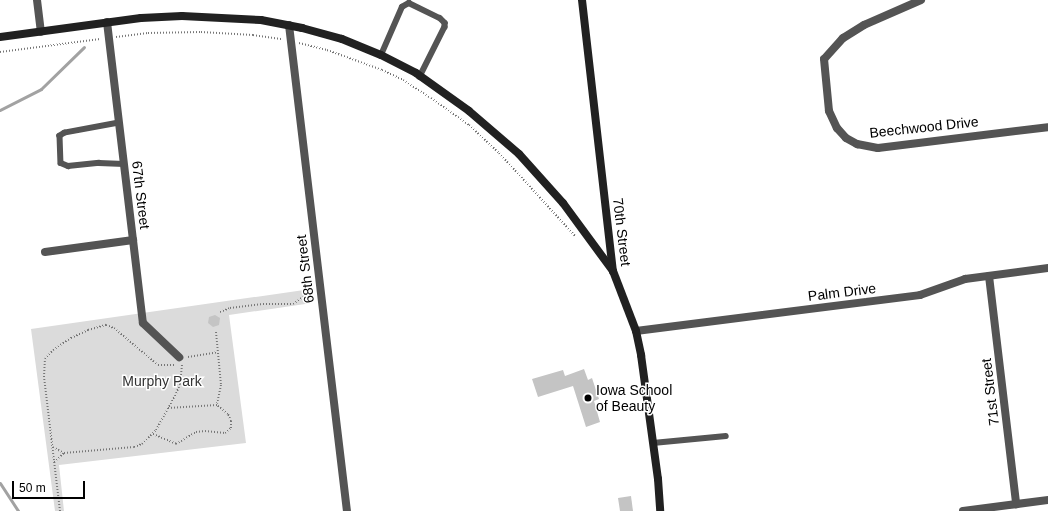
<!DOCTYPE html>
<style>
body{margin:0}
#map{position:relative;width:1048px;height:511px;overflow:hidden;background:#fff;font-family:Helvetica,sans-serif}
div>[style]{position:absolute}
.green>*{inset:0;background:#dbdbdb}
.stream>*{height:3px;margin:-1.5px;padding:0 1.5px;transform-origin:1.5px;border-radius:1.5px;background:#a2a2a2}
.building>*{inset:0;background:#c4c4c4}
.path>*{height:2px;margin-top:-1px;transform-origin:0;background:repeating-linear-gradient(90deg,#767676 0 1px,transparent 0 3px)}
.lane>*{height:5.5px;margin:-2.75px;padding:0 2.75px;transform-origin:2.75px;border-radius:2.75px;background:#545454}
.street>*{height:8px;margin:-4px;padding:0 4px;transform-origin:4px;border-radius:4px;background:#545454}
.secondary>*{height:8px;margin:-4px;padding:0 4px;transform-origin:4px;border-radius:4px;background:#212121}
.dots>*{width:11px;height:11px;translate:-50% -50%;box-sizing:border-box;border:2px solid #fff;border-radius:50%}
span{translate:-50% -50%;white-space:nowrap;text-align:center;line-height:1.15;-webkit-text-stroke:3px #fff;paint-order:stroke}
.street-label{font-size:14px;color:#000}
.park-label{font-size:14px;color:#323232}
.poi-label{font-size:14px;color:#000}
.left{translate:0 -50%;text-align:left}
.scale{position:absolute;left:12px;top:481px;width:73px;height:18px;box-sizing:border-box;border:2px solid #000;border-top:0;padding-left:5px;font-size:12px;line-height:14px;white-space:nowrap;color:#000;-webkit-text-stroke:3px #fff;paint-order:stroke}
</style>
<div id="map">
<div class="green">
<i style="clip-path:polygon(311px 289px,312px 303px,229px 315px,246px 443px,59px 465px,64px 511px,55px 511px,31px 329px)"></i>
</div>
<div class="stream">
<i style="left:0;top:110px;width:46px;rotate:-27.1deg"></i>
<i style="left:41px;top:89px;width:60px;rotate:-44.3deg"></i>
<i style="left:0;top:483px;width:33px;rotate:57deg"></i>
</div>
<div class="building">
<i style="clip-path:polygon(215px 315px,220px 318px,219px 325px,213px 327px,208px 323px,209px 317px)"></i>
<i style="clip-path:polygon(584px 369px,588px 380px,592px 378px,599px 399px,594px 401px,600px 422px,586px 427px,573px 386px,538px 397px,532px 379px,563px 370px,565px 376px)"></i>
<i style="clip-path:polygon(631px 496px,633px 511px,620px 511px,618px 498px)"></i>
</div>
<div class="path">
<i style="left:116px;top:37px;width:32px;rotate:-7deg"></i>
<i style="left:148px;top:33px;width:53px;rotate:-1.1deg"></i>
<i style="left:201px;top:32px;width:52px;rotate:3.3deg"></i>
<i style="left:253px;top:35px;width:30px;rotate:8deg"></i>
<i style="left:299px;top:43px;width:29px;rotate:14deg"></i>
<i style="left:327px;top:50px;width:59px;rotate:20deg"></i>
<i style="left:382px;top:70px;width:23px;rotate:25deg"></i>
<i style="left:403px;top:80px;width:33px;rotate:33deg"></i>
<i style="left:431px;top:98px;width:47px;rotate:35.4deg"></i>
<i style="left:469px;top:125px;width:41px;rotate:43deg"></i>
<i style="left:499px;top:153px;width:114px;rotate:47.5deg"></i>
<i style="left:0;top:52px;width:101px;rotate:-7.4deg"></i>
<i style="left:220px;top:312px;width:11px;rotate:-22deg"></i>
<i style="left:230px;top:308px;width:33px;rotate:-7deg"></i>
<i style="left:263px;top:304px;width:30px"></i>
<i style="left:293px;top:304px;width:12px;rotate:-35deg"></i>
<i style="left:303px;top:297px;width:7px;rotate:-16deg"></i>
<i style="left:216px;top:332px;width:53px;rotate:84.6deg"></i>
<i style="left:221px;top:385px;width:19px;rotate:102deg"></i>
<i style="left:188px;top:357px;width:30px;rotate:-9deg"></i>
<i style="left:153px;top:434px;width:25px;rotate:23deg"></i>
<i style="left:176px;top:444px;width:23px;rotate:-31deg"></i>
<i style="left:196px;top:432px;width:9px;rotate:-6deg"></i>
<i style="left:205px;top:431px;width:20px;rotate:6deg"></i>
<i style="left:225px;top:433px;width:8px;rotate:-40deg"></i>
<i style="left:231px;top:428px;width:7px;rotate:-90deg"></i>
<i style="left:231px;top:421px;width:8px;rotate:-113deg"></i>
<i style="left:228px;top:414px;width:14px;rotate:-141deg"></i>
<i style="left:217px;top:405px;width:49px;rotate:176.5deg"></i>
<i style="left:53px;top:447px;width:13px;rotate:29deg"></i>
<i style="left:54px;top:462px;width:13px;rotate:-42deg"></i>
<i style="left:64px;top:453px;width:70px;rotate:-4.9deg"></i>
<i style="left:134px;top:447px;width:9px;rotate:-21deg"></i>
<i style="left:142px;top:444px;width:20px;rotate:-45deg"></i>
<i style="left:156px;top:430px;width:39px;rotate:-61deg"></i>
<i style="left:175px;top:396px;width:13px;rotate:-67deg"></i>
<i style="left:180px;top:384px;width:20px;rotate:-84deg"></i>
<i style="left:60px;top:511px;width:135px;rotate:-96.8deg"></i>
<i style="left:44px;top:377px;width:18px;rotate:-87deg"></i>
<i style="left:45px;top:359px;width:12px;rotate:-48deg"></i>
<i style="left:53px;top:350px;width:22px;rotate:-34deg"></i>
<i style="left:71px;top:338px;width:19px;rotate:-25deg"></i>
<i style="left:88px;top:330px;width:19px;rotate:-16deg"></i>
<i style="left:106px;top:325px;width:9px;rotate:21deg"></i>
<i style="left:114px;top:328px;width:57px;rotate:40.1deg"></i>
<i style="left:158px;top:365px;width:18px"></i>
</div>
<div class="lane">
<i style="left:381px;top:55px;width:52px;rotate:-66.4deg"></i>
<i style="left:402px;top:7px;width:8px;rotate:-30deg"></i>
<i style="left:409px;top:3px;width:34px;rotate:26deg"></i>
<i style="left:440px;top:18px;width:7px;rotate:45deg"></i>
<i style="left:445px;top:23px;width:4px;rotate:90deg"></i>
<i style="left:445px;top:27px;width:56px;rotate:116.6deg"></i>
<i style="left:119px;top:123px;width:55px;rotate:169.5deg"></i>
<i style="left:65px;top:133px;width:6px;rotate:149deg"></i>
<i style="left:60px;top:136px;width:27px;rotate:88deg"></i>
<i style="left:61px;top:163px;width:8px;rotate:23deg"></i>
<i style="left:68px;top:166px;width:31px;rotate:-6deg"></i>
<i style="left:99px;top:163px;width:25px;rotate:2deg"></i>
<i style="left:653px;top:443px;width:73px;rotate:-5.5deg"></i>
</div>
<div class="street">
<i style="left:37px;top:0;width:32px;rotate:83deg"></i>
<i style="left:921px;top:0;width:62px;rotate:156.3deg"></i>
<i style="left:864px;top:25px;width:25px;rotate:148deg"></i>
<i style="left:843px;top:38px;width:28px;rotate:132deg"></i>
<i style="left:824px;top:59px;width:52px;rotate:84.5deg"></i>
<i style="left:829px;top:111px;width:19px;rotate:65deg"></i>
<i style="left:837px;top:128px;width:13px;rotate:48deg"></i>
<i style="left:846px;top:138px;width:13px;rotate:29deg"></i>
<i style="left:857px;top:144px;width:21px;rotate:11deg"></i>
<i style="left:878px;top:148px;width:171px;rotate:-7deg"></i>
<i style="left:107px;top:22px;width:303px;rotate:83.2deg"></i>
<i style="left:143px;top:323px;width:50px;rotate:43.4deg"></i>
<i style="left:289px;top:25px;width:489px;rotate:83.2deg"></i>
<i style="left:45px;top:252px;width:89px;rotate:-7.8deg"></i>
<i style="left:989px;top:276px;width:230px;rotate:83.2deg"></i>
<i style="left:636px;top:331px;width:286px;rotate:-7.2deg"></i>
<i style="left:920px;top:295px;width:48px;rotate:-19.6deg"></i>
<i style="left:965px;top:279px;width:84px;rotate:-7.5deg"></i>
<i style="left:963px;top:511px;width:86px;rotate:-7.4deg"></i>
</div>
<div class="secondary">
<i style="left:582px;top:0;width:273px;rotate:83.5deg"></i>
<i style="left:613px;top:271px;width:64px;rotate:69deg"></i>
<i style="left:636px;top:331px;width:25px;rotate:78deg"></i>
<i style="left:641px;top:355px;width:125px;rotate:82.2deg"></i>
<i style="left:658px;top:479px;width:32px;rotate:86deg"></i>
<i style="left:0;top:37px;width:142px;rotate:-7.7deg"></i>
<i style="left:141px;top:18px;width:41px;rotate:-2.8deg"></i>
<i style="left:182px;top:16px;width:79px;rotate:2.9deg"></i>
<i style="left:261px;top:20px;width:42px;rotate:11deg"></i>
<i style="left:302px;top:28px;width:41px;rotate:15.4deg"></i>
<i style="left:342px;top:39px;width:42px;rotate:22.3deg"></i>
<i style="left:381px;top:55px;width:39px;rotate:27deg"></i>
<i style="left:416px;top:73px;width:65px;rotate:35.6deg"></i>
<i style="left:469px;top:111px;width:66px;rotate:40.7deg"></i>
<i style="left:519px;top:154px;width:66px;rotate:48.1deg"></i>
<i style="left:563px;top:203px;width:84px;rotate:53.7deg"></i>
</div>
<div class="dots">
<i style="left:588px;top:398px;background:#000"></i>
</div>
<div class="street-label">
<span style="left:924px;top:127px;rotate:-6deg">Beechwood Drive</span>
<span style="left:141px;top:195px;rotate:83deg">67th Street</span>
<span style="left:622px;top:232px;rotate:83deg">70th Street</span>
<span style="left:305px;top:269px;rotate:-97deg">68th Street</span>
<span style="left:842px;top:292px;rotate:-7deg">Palm Drive</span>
<span style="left:990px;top:392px;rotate:-97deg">71st Street</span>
</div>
<div class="park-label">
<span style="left:162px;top:381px">Murphy Park</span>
</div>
<div class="poi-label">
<span class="left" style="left:596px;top:398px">Iowa School<br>of Beauty</span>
</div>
<div class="scale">50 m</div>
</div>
